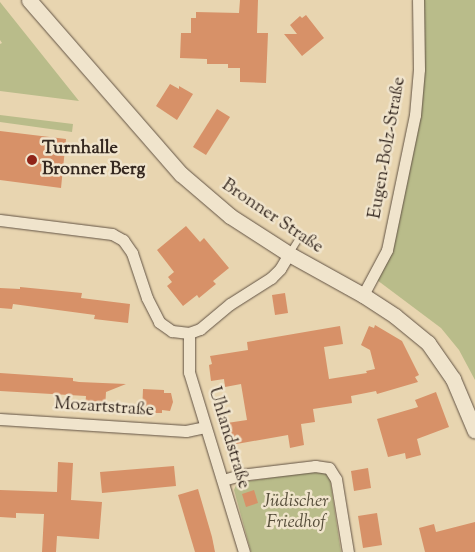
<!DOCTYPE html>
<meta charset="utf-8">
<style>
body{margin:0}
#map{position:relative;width:475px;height:552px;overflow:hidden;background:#e8d5b0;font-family:"Sorts Mill Goudy",serif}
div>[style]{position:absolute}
.green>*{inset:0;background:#b9bc8a}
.building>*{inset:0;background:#d79168}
.roads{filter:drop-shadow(0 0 1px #625344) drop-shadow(0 0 1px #625344)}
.service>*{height:5.5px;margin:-2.75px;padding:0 2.75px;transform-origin:2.75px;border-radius:2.75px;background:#f0e4cc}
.minor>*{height:11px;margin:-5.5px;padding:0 5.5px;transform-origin:5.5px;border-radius:5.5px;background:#f0e4cc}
.tertiary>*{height:15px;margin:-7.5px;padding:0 7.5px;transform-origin:7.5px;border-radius:7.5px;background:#f0e4cc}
.dots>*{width:14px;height:14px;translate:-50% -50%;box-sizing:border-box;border:2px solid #f0e4cc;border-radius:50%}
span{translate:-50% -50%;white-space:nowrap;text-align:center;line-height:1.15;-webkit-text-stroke:5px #f0e4cc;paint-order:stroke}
.street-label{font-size:18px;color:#352820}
.poi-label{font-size:18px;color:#352820;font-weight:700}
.left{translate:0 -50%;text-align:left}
.park-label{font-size:18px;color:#564d3a;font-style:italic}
</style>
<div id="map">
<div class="green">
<i style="clip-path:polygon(422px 0,475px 0,475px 380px,459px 350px,441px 328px,377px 280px,419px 115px)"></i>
<i style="clip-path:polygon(0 2px,79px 101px,0 91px,0 44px,2px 43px,0 40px)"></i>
<i style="clip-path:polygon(0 115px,73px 124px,72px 132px,0 122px)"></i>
<i style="clip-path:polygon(316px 471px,326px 474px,330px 479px,341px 552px,251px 552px,234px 490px,236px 485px,242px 482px)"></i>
</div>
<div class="building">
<i style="clip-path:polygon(240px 0,258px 0,257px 33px,268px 33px,266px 83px,240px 82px,240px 68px,228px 68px,228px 64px,207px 64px,207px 59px,180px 58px,181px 33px,191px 33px,191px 18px,196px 18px,196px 12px,239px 13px)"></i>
<i style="clip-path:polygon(306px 15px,324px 38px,302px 56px,284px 34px,297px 34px,290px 25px,300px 16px,302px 18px)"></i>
<i style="clip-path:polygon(170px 84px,179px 89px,179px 86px,193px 94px,177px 120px,156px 106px)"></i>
<i style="clip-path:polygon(217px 109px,230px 117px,206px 155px,193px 147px)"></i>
<i style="clip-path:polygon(0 131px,66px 139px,61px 188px,0 180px)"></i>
<i style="clip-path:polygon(186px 226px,200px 242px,204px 238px,229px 268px,213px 281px,216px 284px,199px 298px,197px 295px,183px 306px,167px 286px,172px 282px,168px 277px,174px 272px,157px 250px)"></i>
<i style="clip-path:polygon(20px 287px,82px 293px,81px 298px,130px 304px,128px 323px,94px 319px,95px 315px,13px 304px,12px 309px,0 308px,0 288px,20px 289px)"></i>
<i style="clip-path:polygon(285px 293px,288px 313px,275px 315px,272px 295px)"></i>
<i style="clip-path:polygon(375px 325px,402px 341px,419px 375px,415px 377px,418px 382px,377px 394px,376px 391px,351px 396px,352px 403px,313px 409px,315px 422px,301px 424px,304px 445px,290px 448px,288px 435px,231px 445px,227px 423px,247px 420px,241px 384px,225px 387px,224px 379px,211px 381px,209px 365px,212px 364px,210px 356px,248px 350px,247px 342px,340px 326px,343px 344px,324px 347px,329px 379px,367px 373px,366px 371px,375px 369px,370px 350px,361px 345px,369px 326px,374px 328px)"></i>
<i style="clip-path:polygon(0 373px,73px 378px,73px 381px,79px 382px,126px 384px,106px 392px,105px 409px,85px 408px,86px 396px,0 391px)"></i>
<i style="clip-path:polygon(143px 389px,164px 390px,164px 393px,171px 393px,173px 402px,170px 411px,162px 410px,162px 413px,142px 413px)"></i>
<i style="clip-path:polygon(436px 392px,449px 427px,417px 439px,421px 455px,406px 459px,405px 453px,388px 457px,377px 419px,418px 407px,415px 400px)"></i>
<i style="clip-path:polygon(58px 462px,73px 463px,71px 500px,102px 502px,99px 539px,57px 536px,56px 552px,42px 552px,44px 514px,16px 513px,16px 518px,0 517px,0 490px,57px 492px)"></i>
<i style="clip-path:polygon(174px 466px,176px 486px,102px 493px,100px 472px)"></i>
<i style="clip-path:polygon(368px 468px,371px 488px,354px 491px,351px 471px)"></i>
<i style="clip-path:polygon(198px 489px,212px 537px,215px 552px,195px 552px,178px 495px)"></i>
<i style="clip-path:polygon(254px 490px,258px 503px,246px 507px,242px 494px)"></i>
<i style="clip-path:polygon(377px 513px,382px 545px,363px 548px,358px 516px)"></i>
<i style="clip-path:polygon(475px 522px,475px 552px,425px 552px,419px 528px,434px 524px,436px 532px)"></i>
</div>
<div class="roads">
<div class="service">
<i style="left:290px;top:253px;width:13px;rotate:-58deg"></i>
</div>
<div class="minor">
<i style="left:0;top:220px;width:113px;rotate:7.1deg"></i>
<i style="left:112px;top:234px;width:13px;rotate:29deg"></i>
<i style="left:123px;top:240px;width:16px;rotate:55deg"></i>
<i style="left:132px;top:253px;width:47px;rotate:71.6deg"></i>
<i style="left:147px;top:298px;width:27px;rotate:63deg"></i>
<i style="left:159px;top:322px;width:16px;rotate:35deg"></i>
<i style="left:172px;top:331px;width:17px;rotate:7deg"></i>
<i style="left:363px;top:295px;width:51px;rotate:-61.9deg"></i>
<i style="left:387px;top:250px;width:138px;rotate:-78.3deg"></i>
<i style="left:415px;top:115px;width:46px;rotate:-85deg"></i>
<i style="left:419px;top:69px;width:69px;rotate:-90.8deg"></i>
<i style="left:0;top:419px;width:186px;rotate:3.7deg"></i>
<i style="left:186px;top:431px;width:19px;rotate:-12deg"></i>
<i style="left:223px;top:480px;width:18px;rotate:-16deg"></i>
<i style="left:240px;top:475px;width:76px;rotate:-6.8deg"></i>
<i style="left:315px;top:466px;width:14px;rotate:8deg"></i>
<i style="left:329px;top:468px;width:13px;rotate:58deg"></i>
<i style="left:336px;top:479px;width:74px;rotate:80.7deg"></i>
<i style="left:244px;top:552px;width:188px;rotate:-107deg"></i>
<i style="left:189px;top:372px;width:39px;rotate:-90deg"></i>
<i style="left:189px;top:333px;width:12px;rotate:-20deg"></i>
<i style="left:200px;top:329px;width:39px;rotate:-40deg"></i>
<i style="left:230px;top:304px;width:49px;rotate:-32.4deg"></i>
<i style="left:271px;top:278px;width:13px;rotate:-45deg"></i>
<i style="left:280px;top:269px;width:17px;rotate:-59deg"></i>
</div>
<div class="tertiary">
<i style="left:29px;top:0;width:231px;rotate:48.9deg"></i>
<i style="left:181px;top:174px;width:65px;rotate:40.6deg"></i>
<i style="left:230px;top:216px;width:70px;rotate:32.8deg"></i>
<i style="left:289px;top:254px;width:85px;rotate:29deg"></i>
<i style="left:363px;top:295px;width:38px;rotate:33deg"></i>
<i style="left:395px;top:316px;width:43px;rotate:39.3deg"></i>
<i style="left:428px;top:343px;width:44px;rotate:55.2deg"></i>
<i style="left:453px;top:379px;width:56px;rotate:67.1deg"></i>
</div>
</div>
<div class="dots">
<i style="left:32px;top:160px;background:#8f2418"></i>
</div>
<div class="street-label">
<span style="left:388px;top:148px;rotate:-80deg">Eugen-Bolz-Straße</span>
<span style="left:272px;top:217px;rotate:34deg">Bronner Straße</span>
<span style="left:104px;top:408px;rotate:4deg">Mozartstraße</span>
<span style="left:228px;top:438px;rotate:73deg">Uhlandstraße</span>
</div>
<div class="poi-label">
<span class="left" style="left:42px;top:160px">Turnhalle<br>Bronner Berg</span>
</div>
<div class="park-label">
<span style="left:296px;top:513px">Jüdischer<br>Friedhof</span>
</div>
</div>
